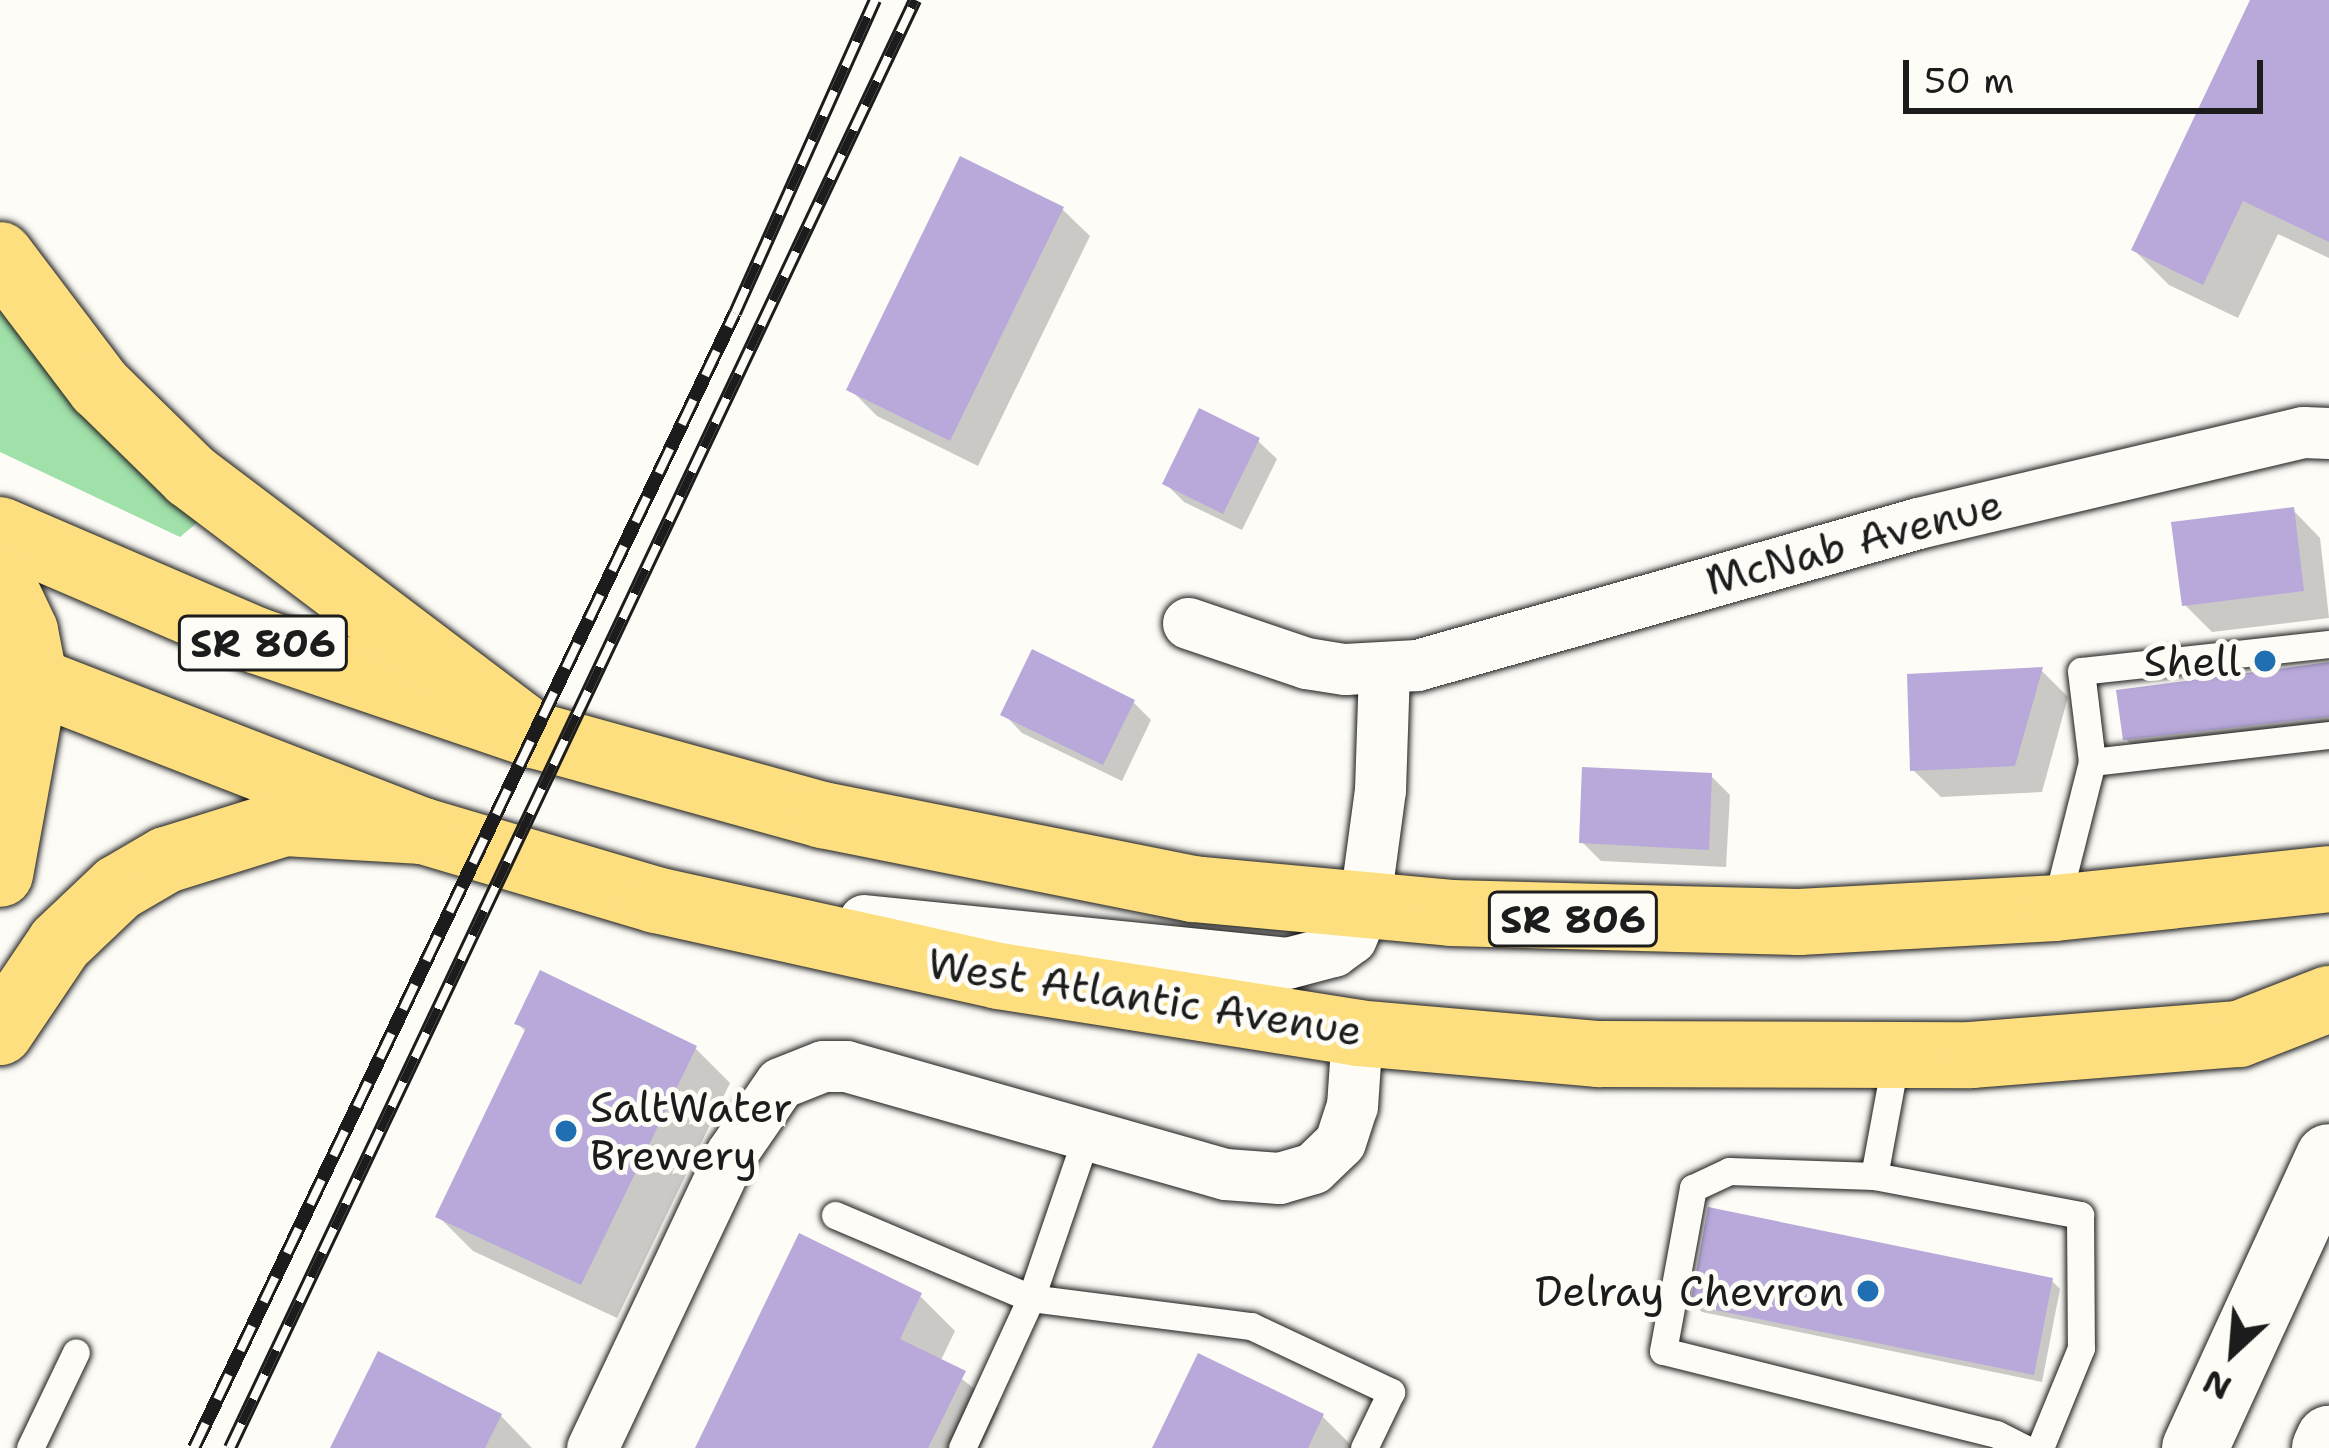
<!DOCTYPE html>
<style>
body{margin:0}
#map{position:relative;width:2329px;height:1448px;overflow:hidden;background:#fdfcf7;font-family:"Shantell Sans",sans-serif}
div>[style]{position:absolute}
.green>*{inset:0;background:#a0e0a9}
.shadow>*{inset:0;background:#0003}
.building>*{inset:0;background:#b8a9da}
.roads{filter:drop-shadow(0 0 3px #1c1c1c) drop-shadow(0 0 3px #1c1c1c)}
.lane>*{height:27px;margin:-13.5px;padding:0 13.5px;transform-origin:13.5px;border-radius:13.5px;background:#fdfcf7}
.street>*{height:51px;margin:-25.5px;padding:0 25.5px;transform-origin:25.5px;border-radius:25.5px;background:#fdfcf7}
.secondary>*{height:66px;margin:-33px;padding:0 33px;transform-origin:33px;border-radius:33px;background:#fdfcf7}
.primary>*{height:66px;margin:-33px;padding:0 33px;transform-origin:33px;border-radius:33px;background:#fedf80}
.highway>*{height:66px;margin:-33px;padding:0 33px;transform-origin:33px;border-radius:33px;background:#fedf80}
.rail>*{height:14px;margin-top:-7px;transform-origin:0;background:repeating-linear-gradient(90deg,#fdfcf7 0 27px,#1c1c1c 0 54px);box-sizing:border-box;border-block:3px solid #1c1c1c}
.dots>*{width:33px;height:33px;translate:-50% -50%;box-sizing:border-box;border:6px solid #fdfcf7;border-radius:50%}
span{translate:-50% -50%;white-space:nowrap;text-align:center;line-height:1.15;-webkit-text-stroke:10px #fdfcf7;paint-order:stroke}
.shield-label span{padding:3px 9px;background:#fdfcf7;border:3px solid;border-radius:9px;-webkit-text-stroke-width:0}
.shield-label{font-size:39px;color:#1c1c1c;font-weight:700}
.street-label{font-size:42px;color:#1c1c1c}
.poi-label{font-size:42px;color:#1c1c1c}
.right{translate:-100% -50%;text-align:right}
.left{translate:0 -50%;text-align:left}
.north{position:absolute;left:2173px;top:1292px;width:120px;height:120px;-webkit-text-stroke:9px #fdfcf7;paint-order:stroke;rotate:206deg;font-size:33px;font-weight:700;line-height:48px;text-align:center;color:#1c1c1c}
.north::after{content:'';display:block;margin:auto;width:42px;height:54px;background:#1c1c1c;clip-path:polygon(50% 0,100% 100%,50% 72%,0 100%)}
.scale{position:absolute;left:1903px;top:60px;width:360px;height:54px;box-sizing:border-box;border:6px solid #1c1c1c;border-top:0;padding-left:15px;font-size:36px;line-height:42px;white-space:nowrap;color:#1c1c1c;-webkit-text-stroke:9px #fdfcf7;paint-order:stroke}
</style>
<div id="map">
<div class="green">
<i style="clip-path:polygon(0 311px,85px 418px,198px 522px,180px 537px,0 452px)"></i>
</div>
<div class="shadow">
<i style="clip-path:polygon(2254px 0,2329px 0,2329px 258px,2278px 234px,2238px 318px,2169px 285px,2134px 250px)"></i>
<i style="clip-path:polygon(1062px 209px,1090px 236px,978px 466px,877px 416px,850px 389px)"></i>
<i style="clip-path:polygon(1258px 441px,1277px 459px,1242px 530px,1184px 502px,1166px 484px)"></i>
<i style="clip-path:polygon(2293px 510px,2320px 538px,2329px 618px,2212px 632px,2185px 605px)"></i>
<i style="clip-path:polygon(2329px 664px,2329px 726px,2134px 748px,2126px 739px)"></i>
<i style="clip-path:polygon(2041px 670px,2068px 697px,2042px 792px,1941px 797px,1913px 770px)"></i>
<i style="clip-path:polygon(1133px 702px,1151px 720px,1122px 781px,1022px 733px,1004px 714px)"></i>
<i style="clip-path:polygon(1711px 776px,1730px 795px,1726px 867px,1601px 861px,1582px 842px)"></i>
<i style="clip-path:polygon(518px 1024px,695px 1048px,730px 1083px,617px 1318px,473px 1251px,438px 1216px,527px 1033px)"></i>
<i style="clip-path:polygon(2052px 1281px,2060px 1289px,2042px 1382px,1702px 1312px,1693px 1304px)"></i>
<i style="clip-path:polygon(920px 1296px,955px 1331px,940px 1362px,999px 1408px,980px 1448px,698px 1448px)"></i>
<i style="clip-path:polygon(501px 1416px,532px 1448px,333px 1448px)"></i>
<i style="clip-path:polygon(1322px 1416px,1354px 1448px,1156px 1448px)"></i>
</div>
<div class="building">
<i style="clip-path:polygon(2250px 0,2329px 0,2329px 242px,2243px 201px,2203px 285px,2131px 250px)"></i>
<i style="clip-path:polygon(960px 156px,1064px 207px,950px 441px,846px 390px)"></i>
<i style="clip-path:polygon(1199px 408px,1260px 438px,1223px 514px,1162px 484px)"></i>
<i style="clip-path:polygon(2294px 507px,2304px 591px,2182px 606px,2171px 522px)"></i>
<i style="clip-path:polygon(1032px 649px,1135px 700px,1103px 765px,1000px 715px)"></i>
<i style="clip-path:polygon(2329px 662px,2329px 717px,2123px 740px,2116px 690px)"></i>
<i style="clip-path:polygon(2043px 667px,2015px 766px,1910px 771px,1907px 674px)"></i>
<i style="clip-path:polygon(1582px 767px,1712px 773px,1709px 850px,1579px 843px)"></i>
<i style="clip-path:polygon(540px 970px,697px 1046px,581px 1285px,435px 1217px,526px 1028px,514px 1024px)"></i>
<i style="clip-path:polygon(1708px 1207px,2053px 1278px,2034px 1375px,1690px 1305px)"></i>
<i style="clip-path:polygon(799px 1233px,922px 1293px,900px 1339px,966px 1371px,928px 1448px,695px 1448px)"></i>
<i style="clip-path:polygon(378px 1351px,502px 1414px,485px 1448px,330px 1448px)"></i>
<i style="clip-path:polygon(1198px 1353px,1324px 1414px,1308px 1448px,1152px 1448px)"></i>
</div>
<div class="roads">
<div class="lane">
<i style="left:2329px;top:644px;width:249px;rotate:173.8deg"></i>
<i style="left:2081px;top:671px;width:92px;rotate:83.1deg"></i>
<i style="left:2092px;top:762px;width:239px;rotate:-6.5deg"></i>
<i style="left:2055px;top:908px;width:151px;rotate:-75.8deg"></i>
<i style="left:1874px;top:1176px;width:121px;rotate:-79.5deg"></i>
<i style="left:835px;top:1215px;width:213px;rotate:23deg"></i>
<i style="left:1031px;top:1298px;width:222px;rotate:7.3deg"></i>
<i style="left:1251px;top:1326px;width:155px;rotate:25.2deg"></i>
<i style="left:1391px;top:1392px;width:62px;rotate:115.7deg"></i>
<i style="left:30px;top:1448px;width:106px;rotate:-64.4deg"></i>
<i style="left:962px;top:1448px;width:165px;rotate:-65.3deg"></i>
<i style="left:1031px;top:1298px;width:173px;rotate:-71.1deg"></i>
<i style="left:2024px;top:1448px;width:31px;rotate:-153deg"></i>
<i style="left:1996px;top:1434px;width:343px;rotate:-166deg"></i>
<i style="left:1663px;top:1351px;width:166px;rotate:-79.6deg"></i>
<i style="left:1693px;top:1188px;width:40px;rotate:-25deg"></i>
<i style="left:1729px;top:1171px;width:145px;rotate:2deg"></i>
<i style="left:1874px;top:1176px;width:210px;rotate:10.7deg"></i>
<i style="left:2080px;top:1215px;width:133px;rotate:89.6deg"></i>
<i style="left:2081px;top:1348px;width:108px;rotate:112.3deg"></i>
</div>
<div class="street">
<i style="left:1188px;top:623px;width:125px;rotate:18.7deg"></i>
<i style="left:1306px;top:663px;width:39px;rotate:9deg"></i>
<i style="left:1345px;top:669px;width:72px;rotate:-3.2deg"></i>
<i style="left:1417px;top:665px;width:521px;rotate:-15.82deg"></i>
<i style="left:1918px;top:523px;width:396px;rotate:-13.3deg"></i>
<i style="left:2303px;top:432px;width:26px;rotate:2deg"></i>
<i style="left:864px;top:920px;width:425px;rotate:5.8deg"></i>
<i style="left:1287px;top:963px;width:48px;rotate:-14.6deg"></i>
<i style="left:1333px;top:951px;width:22px;rotate:-36deg"></i>
<i style="left:1351px;top:938px;width:33px;rotate:-67deg"></i>
<i style="left:1364px;top:908px;width:119px;rotate:-82.3deg"></i>
<i style="left:1380px;top:790px;width:120px;rotate:-88.1deg"></i>
<i style="left:592px;top:1448px;width:325px;rotate:-64.7deg"></i>
<i style="left:731px;top:1154px;width:86px;rotate:-55.4deg"></i>
<i style="left:780px;top:1083px;width:46px;rotate:-21.6deg"></i>
<i style="left:823px;top:1066px;width:23px"></i>
<i style="left:846px;top:1066px;width:394px;rotate:15.9deg"></i>
<i style="left:1225px;top:1174px;width:54px;rotate:4.2deg"></i>
<i style="left:1279px;top:1178px;width:35px;rotate:-16deg"></i>
<i style="left:1313px;top:1168px;width:37px;rotate:-44deg"></i>
<i style="left:1340px;top:1142px;width:38px;rotate:-72deg"></i>
<i style="left:1352px;top:1106px;width:73px;rotate:-86.1deg"></i>
</div>
<div class="secondary">
<i style="left:2195px;top:1448px;width:320px;rotate:-65.3deg"></i>
<i style="left:2325px;top:1448px;width:10px;rotate:-66deg"></i>
</div>
<div class="primary">
<i style="left:0;top:530px;width:278px;rotate:23.3deg"></i>
<i style="left:255px;top:640px;width:295px;rotate:18.8deg"></i>
<i style="left:534px;top:735px;width:300px;rotate:15.5deg"></i>
<i style="left:823px;top:815px;width:377px;rotate:11.3deg"></i>
<i style="left:1193px;top:889px;width:259px;rotate:5.3deg"></i>
<i style="left:1451px;top:913px;width:348px;rotate:1.5deg"></i>
<i style="left:1799px;top:922px;width:256px;rotate:-3.1deg"></i>
<i style="left:2055px;top:908px;width:276px;rotate:-6deg"></i>
<i style="left:0;top:667px;width:454px;rotate:21.2deg"></i>
<i style="left:423px;top:831px;width:243px;rotate:16.5deg"></i>
<i style="left:656px;top:900px;width:351px;rotate:12.5deg"></i>
<i style="left:999px;top:976px;width:363px;rotate:9deg"></i>
<i style="left:1357px;top:1033px;width:243px;rotate:5deg"></i>
<i style="left:1599px;top:1054px;width:372px;rotate:0.2deg"></i>
<i style="left:1971px;top:1055px;width:269px;rotate:-4.5deg"></i>
<i style="left:2239px;top:1034px;width:97px;rotate:-21.3deg"></i>
</div>
<div class="highway">
<i style="left:0;top:255px;width:166px;rotate:52.9deg"></i>
<i style="left:100px;top:387px;width:127px;rotate:44.4deg"></i>
<i style="left:191px;top:476px;width:430px;rotate:37.1deg"></i>
<i style="left:0;top:578px;width:59px;rotate:64.7deg"></i>
<i style="left:25px;top:631px;width:52px;rotate:78.9deg"></i>
<i style="left:35px;top:682px;width:195px;rotate:100.3deg"></i>
<i style="left:0;top:1032px;width:107px;rotate:-56deg"></i>
<i style="left:60px;top:943px;width:80px;rotate:-43.5deg"></i>
<i style="left:118px;top:888px;width:56px;rotate:-30.3deg"></i>
<i style="left:166px;top:860px;width:125px;rotate:-17.3deg"></i>
<i style="left:285px;top:823px;width:138px;rotate:3.3deg"></i>
</div>
</div>
<div class="rail">
<i style="left:194px;top:1448px;width:1257px;rotate:-64.52deg"></i>
<i style="left:735px;top:313px;width:343px;rotate:-65.9deg"></i>
<i style="left:230px;top:1448px;width:1602px;rotate:-64.68deg"></i>
</div>
<div class="dots">
<i style="left:2265px;top:661px;background:#1f6fb2"></i>
<i style="left:566px;top:1131px;background:#1f6fb2"></i>
<i style="left:1868px;top:1291px;background:#1f6fb2"></i>
</div>
<div class="shield-label">
<span style="left:263px;top:643px">SR 806</span>
<span style="left:1573px;top:919px">SR 806</span>
</div>
<div class="street-label">
<span style="left:1854px;top:542px;rotate:-15deg">McNab Avenue</span>
<span style="left:1145px;top:997px;rotate:9deg">West Atlantic Avenue</span>
</div>
<div class="poi-label">
<span class="right" style="left:2241px;top:661px">Shell</span>
<span class="left" style="left:590px;top:1131px">SaltWater<br>Brewery</span>
<span class="right" style="left:1844px;top:1291px">Delray Chevron</span>
</div>
<div class="north">N</div>
<div class="scale">50 m</div>
</div>
